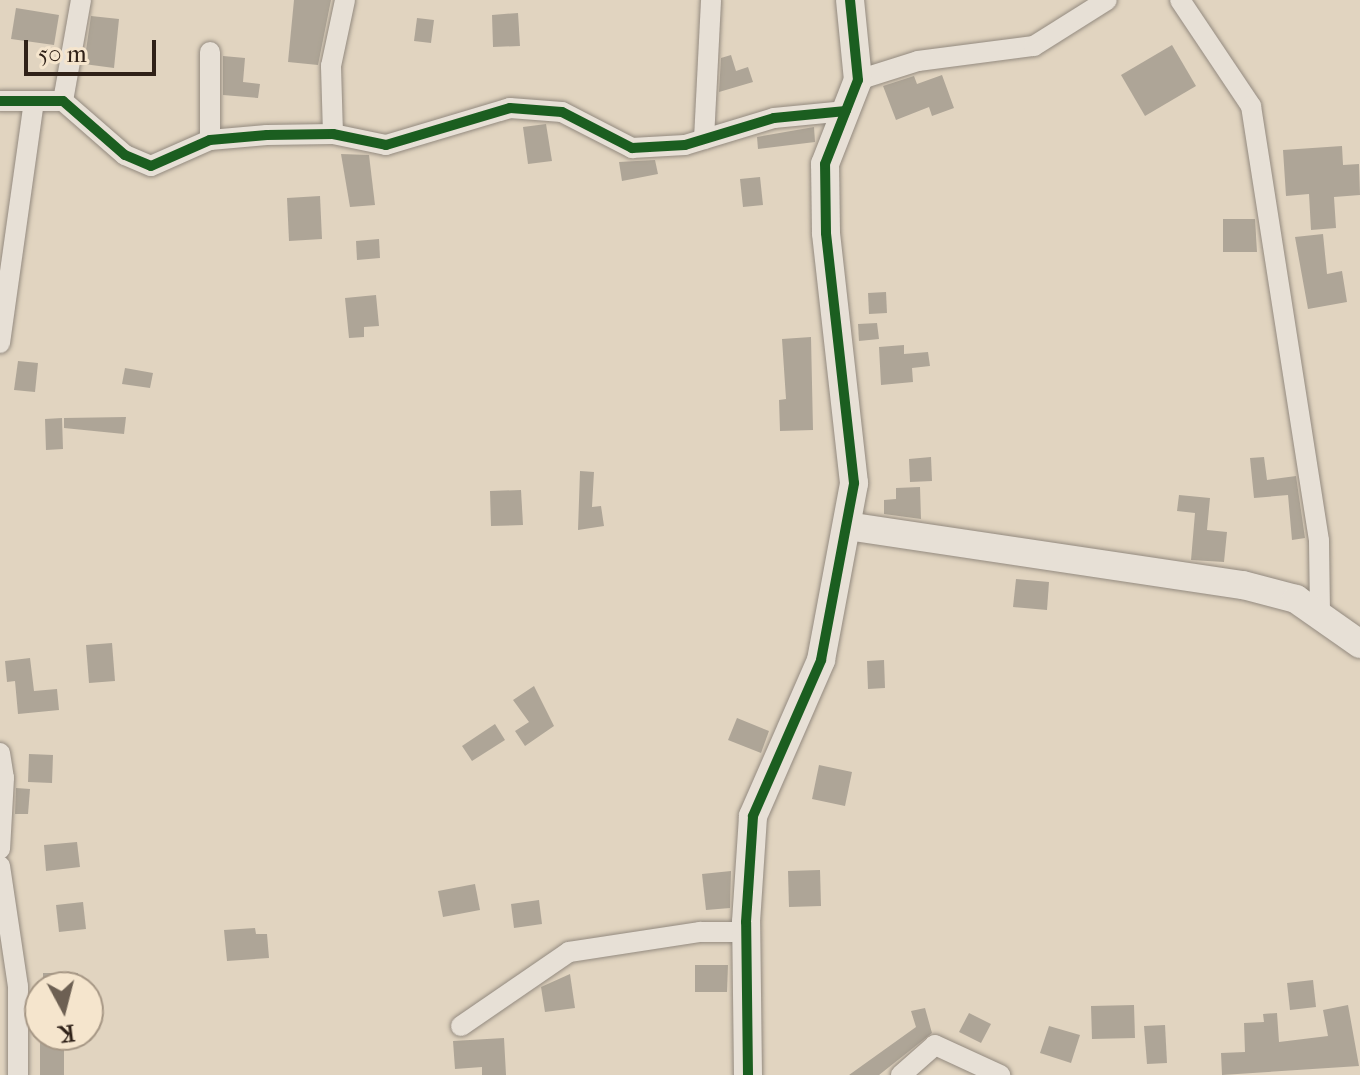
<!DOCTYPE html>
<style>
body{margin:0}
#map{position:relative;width:1360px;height:1075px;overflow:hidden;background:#e1d4c0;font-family:"IM FELL French Canon",serif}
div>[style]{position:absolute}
.building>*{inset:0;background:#aea597}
.roads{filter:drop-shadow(0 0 2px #938a7f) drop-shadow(0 0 2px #938a7f)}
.street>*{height:20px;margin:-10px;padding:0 10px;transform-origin:10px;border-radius:10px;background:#e7e0d6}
.secondary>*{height:28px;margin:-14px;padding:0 14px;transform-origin:14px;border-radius:14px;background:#e7e0d6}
.cycleway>*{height:10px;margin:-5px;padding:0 5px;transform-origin:5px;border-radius:5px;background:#1b5e20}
span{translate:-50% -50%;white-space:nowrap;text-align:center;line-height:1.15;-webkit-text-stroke:6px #f5e5cd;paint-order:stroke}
.north{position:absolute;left:24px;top:971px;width:80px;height:80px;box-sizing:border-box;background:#f5e5cd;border:2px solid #a69785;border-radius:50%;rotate:173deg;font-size:22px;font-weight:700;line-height:32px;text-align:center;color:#2f2118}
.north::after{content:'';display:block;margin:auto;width:28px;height:36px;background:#6d6053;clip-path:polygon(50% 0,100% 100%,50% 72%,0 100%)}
.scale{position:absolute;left:24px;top:40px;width:132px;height:36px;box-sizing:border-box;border:4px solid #2f2118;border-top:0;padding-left:10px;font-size:24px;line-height:28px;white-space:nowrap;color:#2f2118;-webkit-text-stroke:6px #f5e5cd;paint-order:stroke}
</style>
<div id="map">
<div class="building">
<i style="clip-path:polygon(294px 0,331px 0,318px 65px,288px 62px)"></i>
<i style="clip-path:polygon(16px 8px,59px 15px,54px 45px,11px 39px)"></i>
<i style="clip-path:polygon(518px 13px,520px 46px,493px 47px,492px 15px)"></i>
<i style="clip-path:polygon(91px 16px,119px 19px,114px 68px,84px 64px)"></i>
<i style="clip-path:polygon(417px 18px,434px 20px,431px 43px,414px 41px)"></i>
<i style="clip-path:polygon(1172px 45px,1196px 86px,1145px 116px,1121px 75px)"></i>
<i style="clip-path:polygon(731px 55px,736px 71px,748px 67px,753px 82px,719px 92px,721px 58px)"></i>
<i style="clip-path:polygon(223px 56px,245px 58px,243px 82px,260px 84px,258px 98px,223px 95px)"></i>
<i style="clip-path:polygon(942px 75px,954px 108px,932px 116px,929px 107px,896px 120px,883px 86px,914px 76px,917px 84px)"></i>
<i style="clip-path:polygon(546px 124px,552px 161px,528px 164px,523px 127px)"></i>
<i style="clip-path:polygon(814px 127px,815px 142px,758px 149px,757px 137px)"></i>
<i style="clip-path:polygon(1342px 146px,1343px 165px,1359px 164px,1360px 195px,1334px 197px,1336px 228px,1311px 230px,1309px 194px,1286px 196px,1283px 150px)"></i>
<i style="clip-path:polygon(341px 154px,369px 155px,375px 205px,350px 207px)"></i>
<i style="clip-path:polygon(655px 160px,658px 174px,622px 181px,619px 162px)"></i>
<i style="clip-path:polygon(760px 177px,763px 205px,743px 207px,740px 179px)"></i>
<i style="clip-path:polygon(320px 196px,322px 239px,289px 241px,287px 198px)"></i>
<i style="clip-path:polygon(1223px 219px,1255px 219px,1257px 252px,1223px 252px)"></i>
<i style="clip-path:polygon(1323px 234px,1327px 274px,1342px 271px,1347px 302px,1308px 309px,1295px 237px)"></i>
<i style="clip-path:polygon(379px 239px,380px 258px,357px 260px,356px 241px)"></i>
<i style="clip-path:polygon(886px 292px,887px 313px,869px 314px,868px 293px)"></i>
<i style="clip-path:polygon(376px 295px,379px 326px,364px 327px,364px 337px,349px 338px,345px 298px)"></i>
<i style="clip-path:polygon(877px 323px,879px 339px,859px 341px,858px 324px)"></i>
<i style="clip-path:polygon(811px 337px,813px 430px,780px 431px,779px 400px,786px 399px,782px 339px)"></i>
<i style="clip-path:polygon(904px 345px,904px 354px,928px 352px,930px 366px,912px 368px,913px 382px,881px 385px,879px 347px)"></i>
<i style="clip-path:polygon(18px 361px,38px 363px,35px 392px,14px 390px)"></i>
<i style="clip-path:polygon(125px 368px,153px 373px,150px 388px,122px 384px)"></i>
<i style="clip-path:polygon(126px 417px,124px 434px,64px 428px,64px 418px)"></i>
<i style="clip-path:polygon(62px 418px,63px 449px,46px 450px,45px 419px)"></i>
<i style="clip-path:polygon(931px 457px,932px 481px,910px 482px,909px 459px)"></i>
<i style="clip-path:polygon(1264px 457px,1267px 480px,1296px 476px,1305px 538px,1292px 540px,1288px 495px,1254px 498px,1250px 458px)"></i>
<i style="clip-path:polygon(580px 471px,594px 472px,592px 507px,601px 506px,604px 526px,578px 530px)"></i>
<i style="clip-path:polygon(920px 487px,921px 519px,884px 514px,884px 500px,896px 499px,896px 488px)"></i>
<i style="clip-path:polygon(521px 490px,523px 525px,491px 526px,490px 491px)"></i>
<i style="clip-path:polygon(1179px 495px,1210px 498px,1207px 530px,1227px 532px,1224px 562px,1191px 560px,1195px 513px,1177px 511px)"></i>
<i style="clip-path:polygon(1016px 579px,1049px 582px,1047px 610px,1013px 607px)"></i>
<i style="clip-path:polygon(112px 643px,115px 681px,89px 683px,86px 645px)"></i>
<i style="clip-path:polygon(30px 658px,34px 691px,57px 689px,59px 710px,18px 714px,15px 681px,7px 682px,5px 661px)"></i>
<i style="clip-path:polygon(884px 660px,885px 688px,868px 689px,867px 661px)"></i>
<i style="clip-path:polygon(534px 686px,554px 726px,525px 746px,515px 731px,529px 722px,513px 700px)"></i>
<i style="clip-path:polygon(737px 718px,769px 731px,761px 753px,728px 740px)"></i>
<i style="clip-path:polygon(495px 724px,505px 740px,472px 761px,462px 746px)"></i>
<i style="clip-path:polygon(29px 754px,53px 755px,52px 783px,28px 782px)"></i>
<i style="clip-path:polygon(819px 765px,852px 772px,845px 806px,812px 799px)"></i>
<i style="clip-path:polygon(16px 788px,30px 789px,28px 814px,15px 814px)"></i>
<i style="clip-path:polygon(77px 842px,80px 867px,46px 871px,44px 845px)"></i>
<i style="clip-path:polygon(820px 870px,821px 906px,789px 907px,788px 871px)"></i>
<i style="clip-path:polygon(731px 871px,730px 908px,706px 910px,702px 874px)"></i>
<i style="clip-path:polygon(475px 884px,480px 910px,443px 917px,438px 891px)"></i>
<i style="clip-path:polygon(539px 900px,542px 924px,514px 928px,511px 904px)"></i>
<i style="clip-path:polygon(83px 902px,86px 929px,59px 932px,56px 905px)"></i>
<i style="clip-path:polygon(255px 928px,256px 934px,267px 934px,269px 958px,227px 961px,224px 930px)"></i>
<i style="clip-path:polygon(695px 965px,728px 965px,727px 992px,695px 992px)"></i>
<i style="clip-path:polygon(43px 973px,78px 973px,79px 987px,43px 987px)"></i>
<i style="clip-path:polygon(570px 974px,575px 1008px,545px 1012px,541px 987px)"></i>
<i style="clip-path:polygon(1313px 980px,1316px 1007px,1290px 1010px,1287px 983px)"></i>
<i style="clip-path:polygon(1134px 1005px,1135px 1038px,1092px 1039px,1091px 1006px)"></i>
<i style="clip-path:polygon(1348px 1005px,1359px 1066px,1222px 1075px,1221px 1053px,1245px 1052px,1244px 1023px,1264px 1022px,1263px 1014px,1277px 1013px,1279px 1042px,1328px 1036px,1323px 1010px)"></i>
<i style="clip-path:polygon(925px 1008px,932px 1033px,879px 1075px,849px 1075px,916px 1027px,911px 1011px)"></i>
<i style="clip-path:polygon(969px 1013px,991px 1024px,981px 1043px,959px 1032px)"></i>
<i style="clip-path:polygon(1165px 1025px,1167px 1063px,1147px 1064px,1144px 1026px)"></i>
<i style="clip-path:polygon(1049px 1026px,1080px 1035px,1071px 1063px,1040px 1053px)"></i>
<i style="clip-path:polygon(40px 1035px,64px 1035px,64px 1075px,40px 1075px)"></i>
<i style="clip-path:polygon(504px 1038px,506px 1075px,482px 1075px,482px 1067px,455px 1069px,453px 1041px)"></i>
</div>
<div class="roads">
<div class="street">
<i style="left:1180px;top:0;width:128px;rotate:56.2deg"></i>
<i style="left:1251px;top:106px;width:440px;rotate:81.1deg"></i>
<i style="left:1319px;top:541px;width:75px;rotate:89.2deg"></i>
<i style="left:858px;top:80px;width:63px;rotate:-17.6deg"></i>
<i style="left:918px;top:61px;width:117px;rotate:-7.4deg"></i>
<i style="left:1034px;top:46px;width:86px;rotate:-32.2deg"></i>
<i style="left:0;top:101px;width:63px"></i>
<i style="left:63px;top:101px;width:82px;rotate:41.1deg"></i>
<i style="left:125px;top:155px;width:28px;rotate:23deg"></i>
<i style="left:151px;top:166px;width:64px;rotate:-23.8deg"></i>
<i style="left:210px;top:140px;width:57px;rotate:-5deg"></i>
<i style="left:267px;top:135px;width:66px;rotate:-0.9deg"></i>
<i style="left:333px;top:134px;width:54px;rotate:11.7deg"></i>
<i style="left:386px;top:145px;width:129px;rotate:-16.6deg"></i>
<i style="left:510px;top:108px;width:52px;rotate:4.4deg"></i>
<i style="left:562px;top:112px;width:79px;rotate:27.2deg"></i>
<i style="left:632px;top:148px;width:53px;rotate:-3.2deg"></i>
<i style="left:685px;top:145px;width:93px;rotate:-16.9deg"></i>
<i style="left:774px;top:118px;width:72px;rotate:-5.6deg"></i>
<i style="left:63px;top:101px;width:103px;rotate:-79.9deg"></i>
<i style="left:333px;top:134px;width:68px;rotate:-91.7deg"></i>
<i style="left:331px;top:66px;width:67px;rotate:-78deg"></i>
<i style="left:704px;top:139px;width:139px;rotate:-87.1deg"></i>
<i style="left:210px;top:140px;width:88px;rotate:-90deg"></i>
<i style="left:0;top:343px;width:244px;rotate:-82deg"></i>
<i style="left:0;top:753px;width:25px;rotate:81deg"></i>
<i style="left:4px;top:778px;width:71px;rotate:93.2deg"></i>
<i style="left:0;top:866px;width:121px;rotate:81.5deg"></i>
<i style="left:18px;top:986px;width:89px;rotate:90deg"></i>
<i style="left:461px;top:1026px;width:131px;rotate:-34.4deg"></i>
<i style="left:569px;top:952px;width:133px;rotate:-8.7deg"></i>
<i style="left:700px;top:932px;width:46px"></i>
<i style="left:901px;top:1075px;width:45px;rotate:-41.4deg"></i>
<i style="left:935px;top:1045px;width:72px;rotate:24.8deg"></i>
</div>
<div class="secondary">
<i style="left:847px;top:526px;width:400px;rotate:8.5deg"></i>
<i style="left:1243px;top:585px;width:55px;rotate:14.8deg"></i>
<i style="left:1296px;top:599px;width:78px;rotate:35.1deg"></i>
<i style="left:748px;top:1075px;width:153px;rotate:-90.7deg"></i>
<i style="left:746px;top:922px;width:106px;rotate:-86.2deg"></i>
<i style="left:753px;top:816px;width:170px;rotate:-66.4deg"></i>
<i style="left:821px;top:660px;width:180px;rotate:-79.4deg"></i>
<i style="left:854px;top:483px;width:252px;rotate:-96.4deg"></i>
<i style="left:826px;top:233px;width:69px;rotate:-90.8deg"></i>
<i style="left:825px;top:164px;width:90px;rotate:-68.6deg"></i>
<i style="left:858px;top:80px;width:80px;rotate:-95.7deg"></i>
</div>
</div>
<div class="cycleway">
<i style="left:0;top:101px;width:63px"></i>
<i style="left:63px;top:101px;width:82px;rotate:41.1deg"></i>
<i style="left:125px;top:155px;width:28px;rotate:23deg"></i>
<i style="left:151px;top:166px;width:64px;rotate:-23.8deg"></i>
<i style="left:210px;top:140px;width:57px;rotate:-5deg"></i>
<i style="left:267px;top:135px;width:66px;rotate:-0.9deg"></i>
<i style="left:333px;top:134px;width:54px;rotate:11.7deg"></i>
<i style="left:386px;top:145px;width:129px;rotate:-16.6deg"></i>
<i style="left:510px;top:108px;width:52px;rotate:4.4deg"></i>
<i style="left:562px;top:112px;width:79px;rotate:27.2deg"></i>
<i style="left:632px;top:148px;width:53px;rotate:-3.2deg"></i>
<i style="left:685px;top:145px;width:93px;rotate:-16.9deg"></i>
<i style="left:774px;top:118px;width:72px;rotate:-5.6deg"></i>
<i style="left:748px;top:1075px;width:153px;rotate:-90.7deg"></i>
<i style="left:746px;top:922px;width:106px;rotate:-86.2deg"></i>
<i style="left:753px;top:816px;width:170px;rotate:-66.4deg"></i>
<i style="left:821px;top:660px;width:180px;rotate:-79.4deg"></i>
<i style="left:854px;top:483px;width:252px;rotate:-96.4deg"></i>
<i style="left:826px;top:233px;width:69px;rotate:-90.8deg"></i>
<i style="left:825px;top:164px;width:90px;rotate:-68.6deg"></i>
<i style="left:858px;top:80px;width:80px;rotate:-95.7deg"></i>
</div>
<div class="north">K</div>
<div class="scale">50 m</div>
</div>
